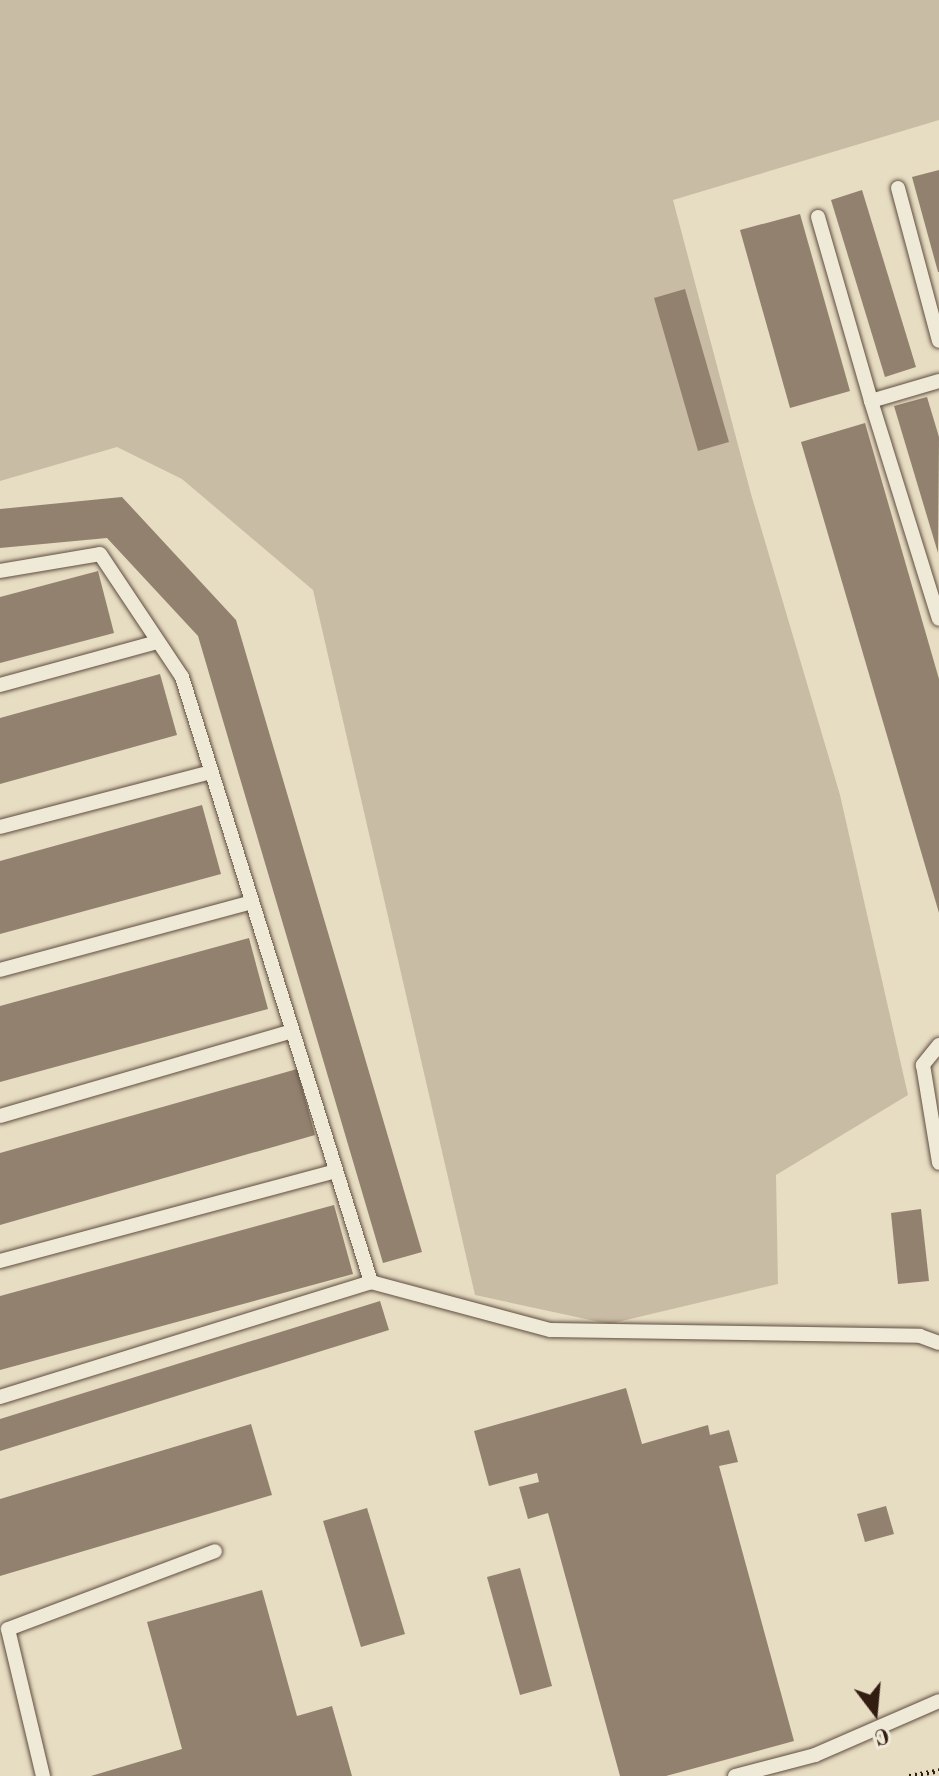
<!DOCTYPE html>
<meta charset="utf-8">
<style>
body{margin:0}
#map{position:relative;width:939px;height:1776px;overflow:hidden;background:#e7ddc3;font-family:"Old Standard TT",serif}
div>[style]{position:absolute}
.green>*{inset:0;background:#c8bca5}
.building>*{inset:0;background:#91816e}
.path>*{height:5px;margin-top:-2.5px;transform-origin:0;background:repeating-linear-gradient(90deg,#331d12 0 2px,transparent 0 6px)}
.roads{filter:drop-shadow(0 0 2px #604d3e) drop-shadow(0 0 2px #604d3e)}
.service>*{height:14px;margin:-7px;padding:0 7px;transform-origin:7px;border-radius:7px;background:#efe9d8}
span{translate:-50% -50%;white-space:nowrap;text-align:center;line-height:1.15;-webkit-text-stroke:7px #efe9d8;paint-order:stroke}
.north{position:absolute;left:835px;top:1672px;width:80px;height:80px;-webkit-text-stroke:6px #efe9d8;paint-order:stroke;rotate:164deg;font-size:22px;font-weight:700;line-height:32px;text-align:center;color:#331d12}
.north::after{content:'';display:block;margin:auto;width:28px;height:36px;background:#331d12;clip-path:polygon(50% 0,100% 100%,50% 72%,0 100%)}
</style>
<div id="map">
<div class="green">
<i style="clip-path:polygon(0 0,939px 0,939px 120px,673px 200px,751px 494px,840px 795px,908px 1095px,776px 1175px,778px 1284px,609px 1324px,475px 1295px,313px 590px,182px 479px,117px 447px,0 481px)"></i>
</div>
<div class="building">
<i style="clip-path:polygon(939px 170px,939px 272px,938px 272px,912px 177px)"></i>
<i style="clip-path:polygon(862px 190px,916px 367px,885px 377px,831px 200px)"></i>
<i style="clip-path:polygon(800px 214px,850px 391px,790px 408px,740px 230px)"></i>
<i style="clip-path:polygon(685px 289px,729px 442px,698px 451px,654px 298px)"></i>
<i style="clip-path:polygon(927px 397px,939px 437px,938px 553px,894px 406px)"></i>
<i style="clip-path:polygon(865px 423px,939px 679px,939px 913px,801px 442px)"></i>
<i style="clip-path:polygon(122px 497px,236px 620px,422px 1252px,383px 1263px,198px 636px,107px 538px,0 548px,0 509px)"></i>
<i style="clip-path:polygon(98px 571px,114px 633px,0 663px,0 597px)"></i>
<i style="clip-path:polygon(160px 674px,177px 735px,0 784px,0 718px)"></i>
<i style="clip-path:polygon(202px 805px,221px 874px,0 934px,0 861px)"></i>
<i style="clip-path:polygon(249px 938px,268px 1009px,0 1082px,0 1006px)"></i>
<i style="clip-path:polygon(297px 1069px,315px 1135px,0 1225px,0 1153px)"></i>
<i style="clip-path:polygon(334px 1205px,353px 1274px,0 1370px,0 1296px)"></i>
<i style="clip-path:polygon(921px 1209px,929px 1281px,898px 1284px,891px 1213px)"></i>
<i style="clip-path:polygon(380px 1301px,389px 1330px,0 1451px,0 1419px)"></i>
<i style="clip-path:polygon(626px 1388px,642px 1444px,708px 1425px,710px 1435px,729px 1430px,738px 1462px,719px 1466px,794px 1741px,666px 1776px,620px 1776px,548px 1513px,528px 1519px,519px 1487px,539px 1482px,537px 1473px,489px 1486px,474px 1431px)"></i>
<i style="clip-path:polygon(251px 1424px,272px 1495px,0 1576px,0 1499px)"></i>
<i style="clip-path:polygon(886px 1506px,894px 1534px,865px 1542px,857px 1514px)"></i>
<i style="clip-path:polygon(367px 1508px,405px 1634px,361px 1647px,323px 1521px)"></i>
<i style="clip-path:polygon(520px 1568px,552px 1686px,520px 1695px,487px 1577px)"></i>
<i style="clip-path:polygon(262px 1590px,297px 1716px,332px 1706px,352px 1776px,91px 1776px,182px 1749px,147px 1622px)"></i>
</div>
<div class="path">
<i style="left:909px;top:1776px;width:31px;rotate:-11deg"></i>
</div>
<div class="roads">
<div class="service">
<i style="left:898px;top:188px;width:158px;rotate:75deg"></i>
<i style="left:818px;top:217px;width:191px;rotate:73.9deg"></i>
<i style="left:939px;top:381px;width:71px;rotate:163.6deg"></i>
<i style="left:871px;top:401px;width:228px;rotate:72.7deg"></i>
<i style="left:0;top:571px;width:101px;rotate:-9.6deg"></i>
<i style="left:100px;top:554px;width:148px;rotate:56.3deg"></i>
<i style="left:182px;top:677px;width:634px;rotate:72.65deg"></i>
<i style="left:0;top:685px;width:163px;rotate:-15.3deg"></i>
<i style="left:0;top:827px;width:218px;rotate:-14.6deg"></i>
<i style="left:0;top:970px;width:261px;rotate:-15.1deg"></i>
<i style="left:939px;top:1045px;width:26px;rotate:129deg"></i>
<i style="left:923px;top:1065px;width:99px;rotate:80.7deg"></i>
<i style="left:0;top:1116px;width:304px;rotate:-16.2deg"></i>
<i style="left:0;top:1261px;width:348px;rotate:-15deg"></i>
<i style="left:0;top:1397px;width:388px;rotate:-17.2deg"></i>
<i style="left:371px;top:1282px;width:185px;rotate:15deg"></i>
<i style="left:550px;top:1330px;width:370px;rotate:0.9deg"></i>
<i style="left:920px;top:1336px;width:20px;rotate:20deg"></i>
<i style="left:43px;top:1776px;width:151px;rotate:-103.4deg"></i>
<i style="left:8px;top:1629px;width:221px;rotate:-20.6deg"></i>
<i style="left:735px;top:1776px;width:83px;rotate:-14.7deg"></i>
<i style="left:815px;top:1755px;width:135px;rotate:-23.5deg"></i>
</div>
</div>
<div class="north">С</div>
</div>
